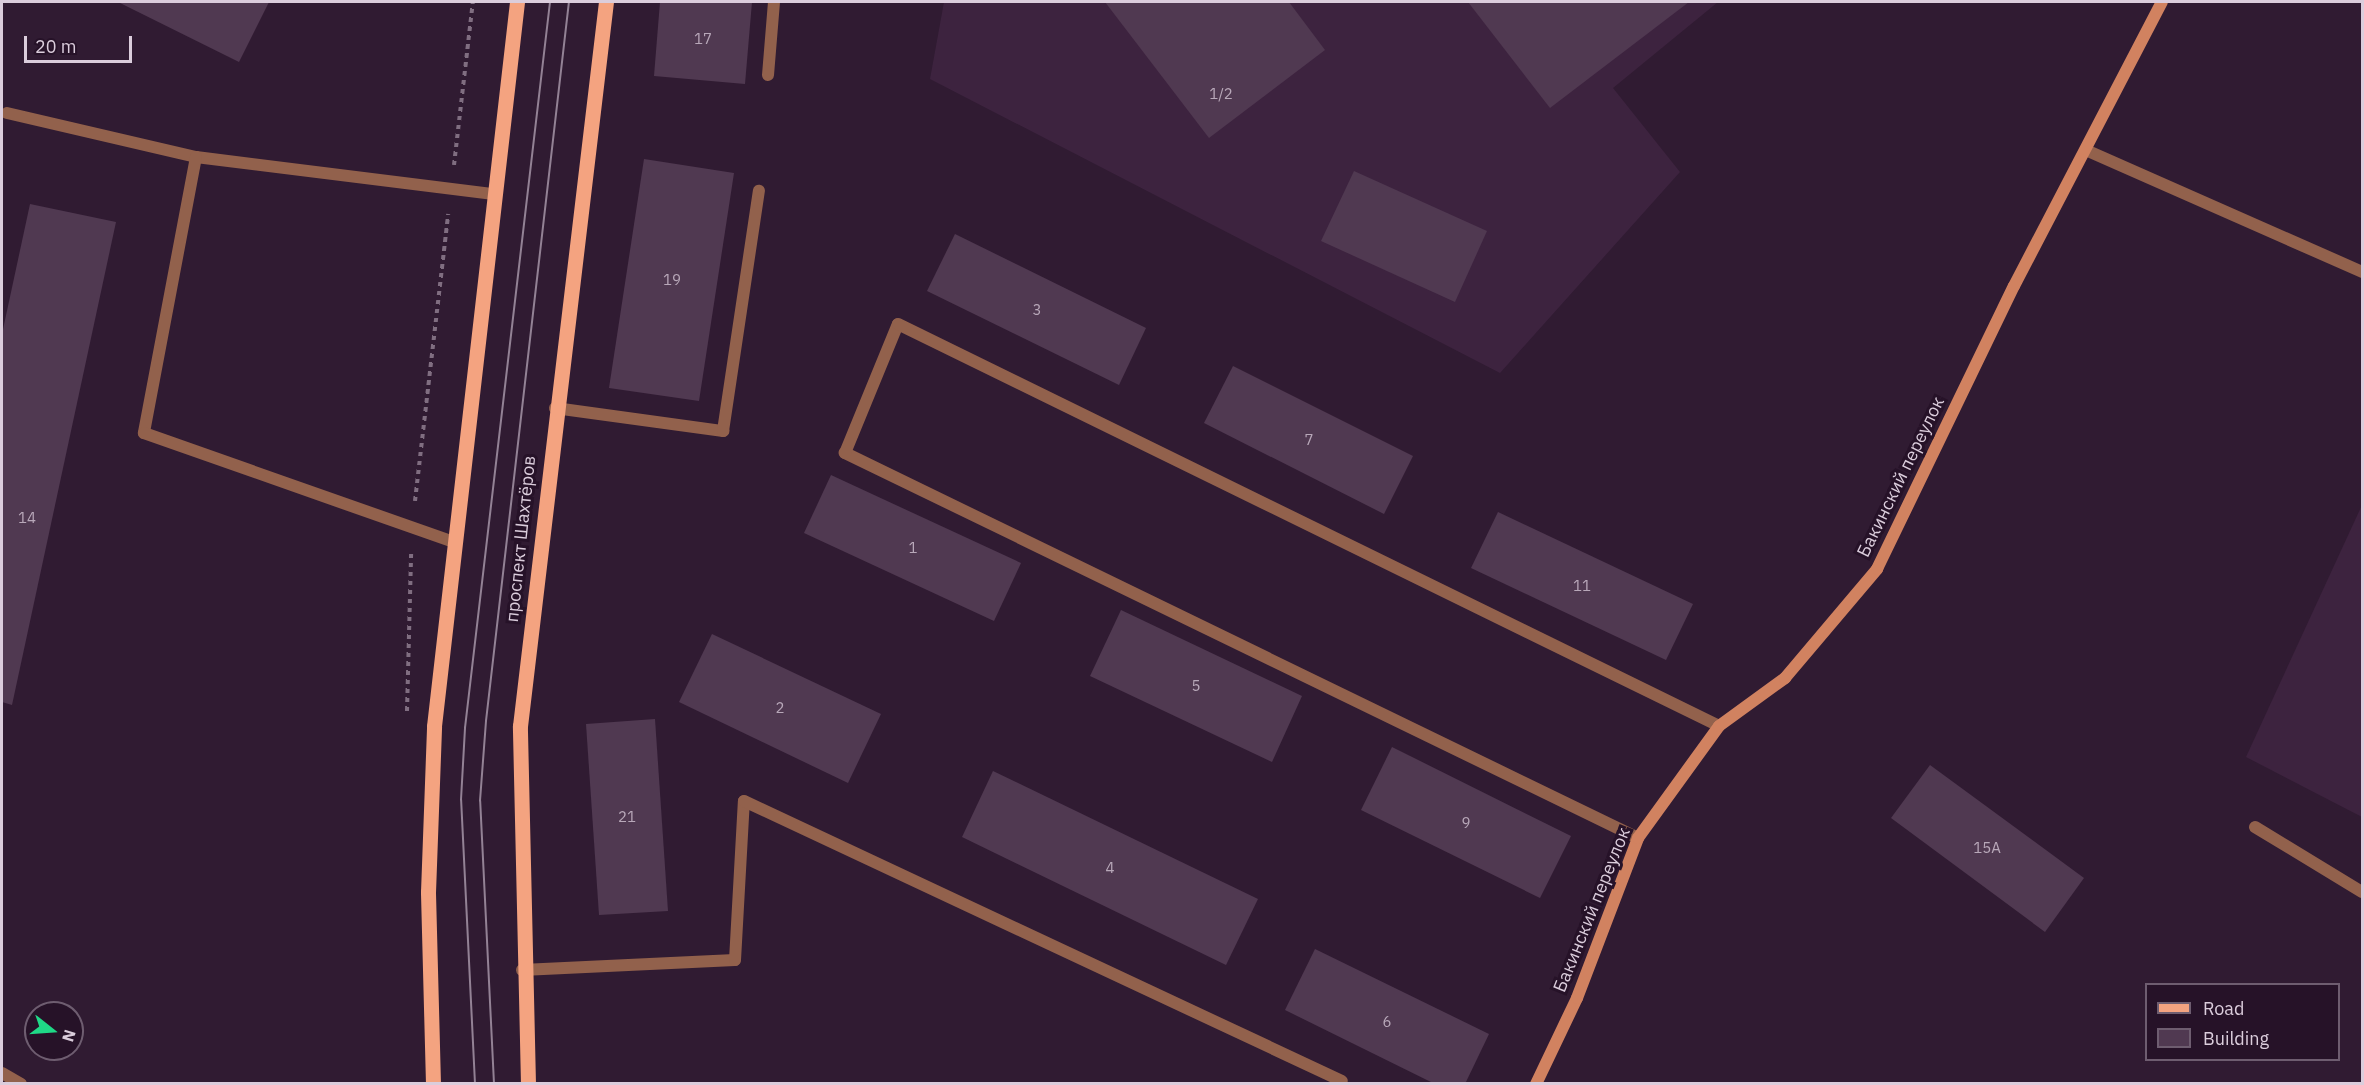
<!DOCTYPE html>
<meta charset="utf-8">
<style>
body{margin:0}
#map{position:relative;width:2364px;height:1085px;overflow:hidden;background:#301b32;font-family:"IBM Plex Sans",sans-serif}
div>[style]{position:absolute}
.built>*{inset:0;background:#3d233f}
.building>*{inset:0;background:#503951}
.path>*{height:4px;margin-top:-2px;transform-origin:0;background:repeating-linear-gradient(90deg,#806e81 0 4.5px,transparent 0 9px)}
.lane>*{height:12px;margin:-6px;padding:0 6px;transform-origin:6px;border-radius:6px;background:#92614c}
.secondary>*{height:12px;margin:-6px;padding:0 6px;transform-origin:6px;border-radius:6px;background:#d18260}
.primary>*{height:15px;margin:-7.5px;padding:0 7.5px;transform-origin:7.5px;border-radius:7.5px;background:#f4a380}
.tram>*{height:1.5px;margin:-0.75px;padding:0 0.75px;transform-origin:0.75px;border-radius:0.75px;background:#938295}
span{translate:-50% -50%;white-space:nowrap;text-align:center;line-height:1.15;-webkit-text-stroke:6px #261228;paint-order:stroke}
.number-label{font-size:15px;color:#b8a8b9}
.number-label span{-webkit-text-stroke-width:0}
.street-label{font-size:18px;color:#dbcddc}
.frame{position:absolute;inset:0;border:3px solid #dbcddc;pointer-events:none}
.legend{position:absolute;left:2145px;top:983px;width:195px;height:78px;box-sizing:border-box;background:#261228;border:2px solid #6e5d70;margin:0;padding:8px 10px;list-style:none;font-size:18px;color:#dbcddc}
.legend li{display:flex;align-items:center;gap:12px;height:30px}
.legend b{width:30px;border:2px solid #6e5d70}
.north{position:absolute;left:24px;top:1001px;width:60px;height:60px;box-sizing:border-box;background:#261228;border:2px solid #6e5d70;border-radius:50%;rotate:107deg;font-size:16px;font-weight:700;line-height:24px;text-align:center;color:#dbcddc}
.north::after{content:'';display:block;margin:auto;width:21px;height:27px;background:#1fd887;clip-path:polygon(50% 0,100% 100%,50% 72%,0 100%)}
.scale{position:absolute;left:24px;top:36px;width:108px;height:27px;box-sizing:border-box;border:3px solid #dbcddc;border-top:0;padding-left:8px;font-size:18px;line-height:21px;white-space:nowrap;color:#dbcddc;-webkit-text-stroke:4px #261228;paint-order:stroke}
</style>
<div id="map">
<div class="built">
<i style="clip-path:polygon(944px 2px,1718px 2px,1613px 88px,1680px 172px,1500px 373px,930px 79px)"></i>
<i style="clip-path:polygon(2362px 505px,2362px 817px,2246px 757px)"></i>
</div>
<div class="building">
<i style="clip-path:polygon(118px 2px,269px 2px,239px 62px)"></i>
<i style="clip-path:polygon(660px 2px,752px 2px,745px 84px,654px 76px)"></i>
<i style="clip-path:polygon(1105px 2px,1289px 2px,1325px 50px,1209px 138px)"></i>
<i style="clip-path:polygon(1468px 2px,1689px 2px,1550px 108px)"></i>
<i style="clip-path:polygon(644px 159px,734px 173px,699px 401px,609px 388px)"></i>
<i style="clip-path:polygon(1354px 171px,1487px 231px,1455px 302px,1321px 241px)"></i>
<i style="clip-path:polygon(30px 204px,116px 222px,12px 705px,2px 702px,2px 334px)"></i>
<i style="clip-path:polygon(955px 234px,1146px 328px,1119px 385px,927px 291px)"></i>
<i style="clip-path:polygon(1233px 366px,1413px 456px,1384px 514px,1204px 423px)"></i>
<i style="clip-path:polygon(831px 475px,1021px 563px,994px 621px,804px 533px)"></i>
<i style="clip-path:polygon(1498px 512px,1693px 604px,1666px 660px,1471px 568px)"></i>
<i style="clip-path:polygon(1121px 610px,1302px 696px,1272px 762px,1090px 676px)"></i>
<i style="clip-path:polygon(712px 634px,881px 714px,848px 783px,679px 702px)"></i>
<i style="clip-path:polygon(655px 719px,668px 911px,599px 915px,586px 724px)"></i>
<i style="clip-path:polygon(1392px 747px,1571px 836px,1540px 898px,1361px 810px)"></i>
<i style="clip-path:polygon(1930px 765px,2084px 878px,2045px 932px,1891px 818px)"></i>
<i style="clip-path:polygon(993px 771px,1258px 899px,1226px 965px,962px 837px)"></i>
<i style="clip-path:polygon(1315px 949px,1489px 1034px,1465px 1084px,1435px 1084px,1285px 1010px)"></i>
</div>
<div class="path">
<i style="left:454px;top:165px;width:164px;rotate:-83.4deg"></i>
<i style="left:415px;top:501px;width:289px;rotate:-83.4deg"></i>
<i style="left:407px;top:711px;width:157px;rotate:-88.5deg"></i>
</div>
<div class="lane">
<i style="left:768px;top:75px;width:73px;rotate:-85.3deg"></i>
<i style="left:7px;top:113px;width:194px;rotate:13.1deg"></i>
<i style="left:196px;top:157px;width:300px;rotate:7.1deg"></i>
<i style="left:2088px;top:151px;width:300px;rotate:23.8deg"></i>
<i style="left:196px;top:157px;width:281px;rotate:100.7deg"></i>
<i style="left:144px;top:433px;width:325px;rotate:19.4deg"></i>
<i style="left:555px;top:408px;width:170px;rotate:7.8deg"></i>
<i style="left:723px;top:431px;width:243px;rotate:-81.5deg"></i>
<i style="left:2255px;top:827px;width:125px;rotate:31.3deg"></i>
<i style="left:1638px;top:838px;width:882px;rotate:-154.1deg"></i>
<i style="left:845px;top:453px;width:139px;rotate:-67.7deg"></i>
<i style="left:898px;top:324px;width:914px;rotate:26.09deg"></i>
<i style="left:522px;top:970px;width:213px;rotate:-2.7deg"></i>
<i style="left:735px;top:960px;width:159px;rotate:-86.8deg"></i>
<i style="left:744px;top:801px;width:660px;rotate:25.09deg"></i>
<i style="left:2px;top:1073px;width:22px;rotate:30deg"></i>
</div>
<div class="secondary">
<i style="left:1536px;top:1084px;width:95px;rotate:-64.5deg"></i>
<i style="left:1577px;top:998px;width:171px;rotate:-69.1deg"></i>
<i style="left:1638px;top:838px;width:138px;rotate:-54.1deg"></i>
<i style="left:1719px;top:726px;width:82px;rotate:-36deg"></i>
<i style="left:1785px;top:678px;width:143px;rotate:-49.8deg"></i>
<i style="left:1877px;top:569px;width:314px;rotate:-64.2deg"></i>
<i style="left:2014px;top:286px;width:320px;rotate:-62.5deg"></i>
</div>
<div class="primary">
<i style="left:433px;top:1084px;width:192px;rotate:-91.5deg"></i>
<i style="left:428px;top:892px;width:166px;rotate:-87.9deg"></i>
<i style="left:434px;top:726px;width:729px;rotate:-83.46deg"></i>
<i style="left:528px;top:1084px;width:358px;rotate:-91.3deg"></i>
<i style="left:520px;top:726px;width:729px;rotate:-83.23deg"></i>
</div>
<div class="tram">
<i style="left:475px;top:1084px;width:284px;rotate:-92.8deg"></i>
<i style="left:461px;top:800px;width:72px;rotate:-86.8deg"></i>
<i style="left:465px;top:728px;width:731px;rotate:-83.32deg"></i>
<i style="left:494px;top:1084px;width:283px;rotate:-92.8deg"></i>
<i style="left:480px;top:801px;width:80px;rotate:-85.7deg"></i>
<i style="left:486px;top:721px;width:724px;rotate:-83.42deg"></i>
</div>
<div class="number-label">
<span style="left:703px;top:39px">17</span>
<span style="left:1221px;top:94px">1/2</span>
<span style="left:672px;top:280px">19</span>
<span style="left:1037px;top:310px">3</span>
<span style="left:1309px;top:440px">7</span>
<span style="left:27px;top:518px">14</span>
<span style="left:913px;top:548px">1</span>
<span style="left:1582px;top:586px">11</span>
<span style="left:1196px;top:686px">5</span>
<span style="left:780px;top:708px">2</span>
<span style="left:627px;top:817px">21</span>
<span style="left:1466px;top:823px">9</span>
<span style="left:1987px;top:848px">15А</span>
<span style="left:1110px;top:868px">4</span>
<span style="left:1387px;top:1022px">6</span>
</div>
<div class="street-label">
<span style="left:1901px;top:477px;rotate:-64deg">Бакинский переулок</span>
<span style="left:521px;top:539px;rotate:-84deg">проспект Шахтёров</span>
<span style="left:1592px;top:910px;rotate:-68deg">Бакинский переулок</span>
</div>
<div class="frame"></div>
<ul class="legend">
<li><b style="height:8px;background:#f4a380"></b>Road</li>
<li><b style="height:16px;background:#503951"></b>Building</li>
</ul>
<div class="north">N</div>
<div class="scale">20 m</div>
</div>
